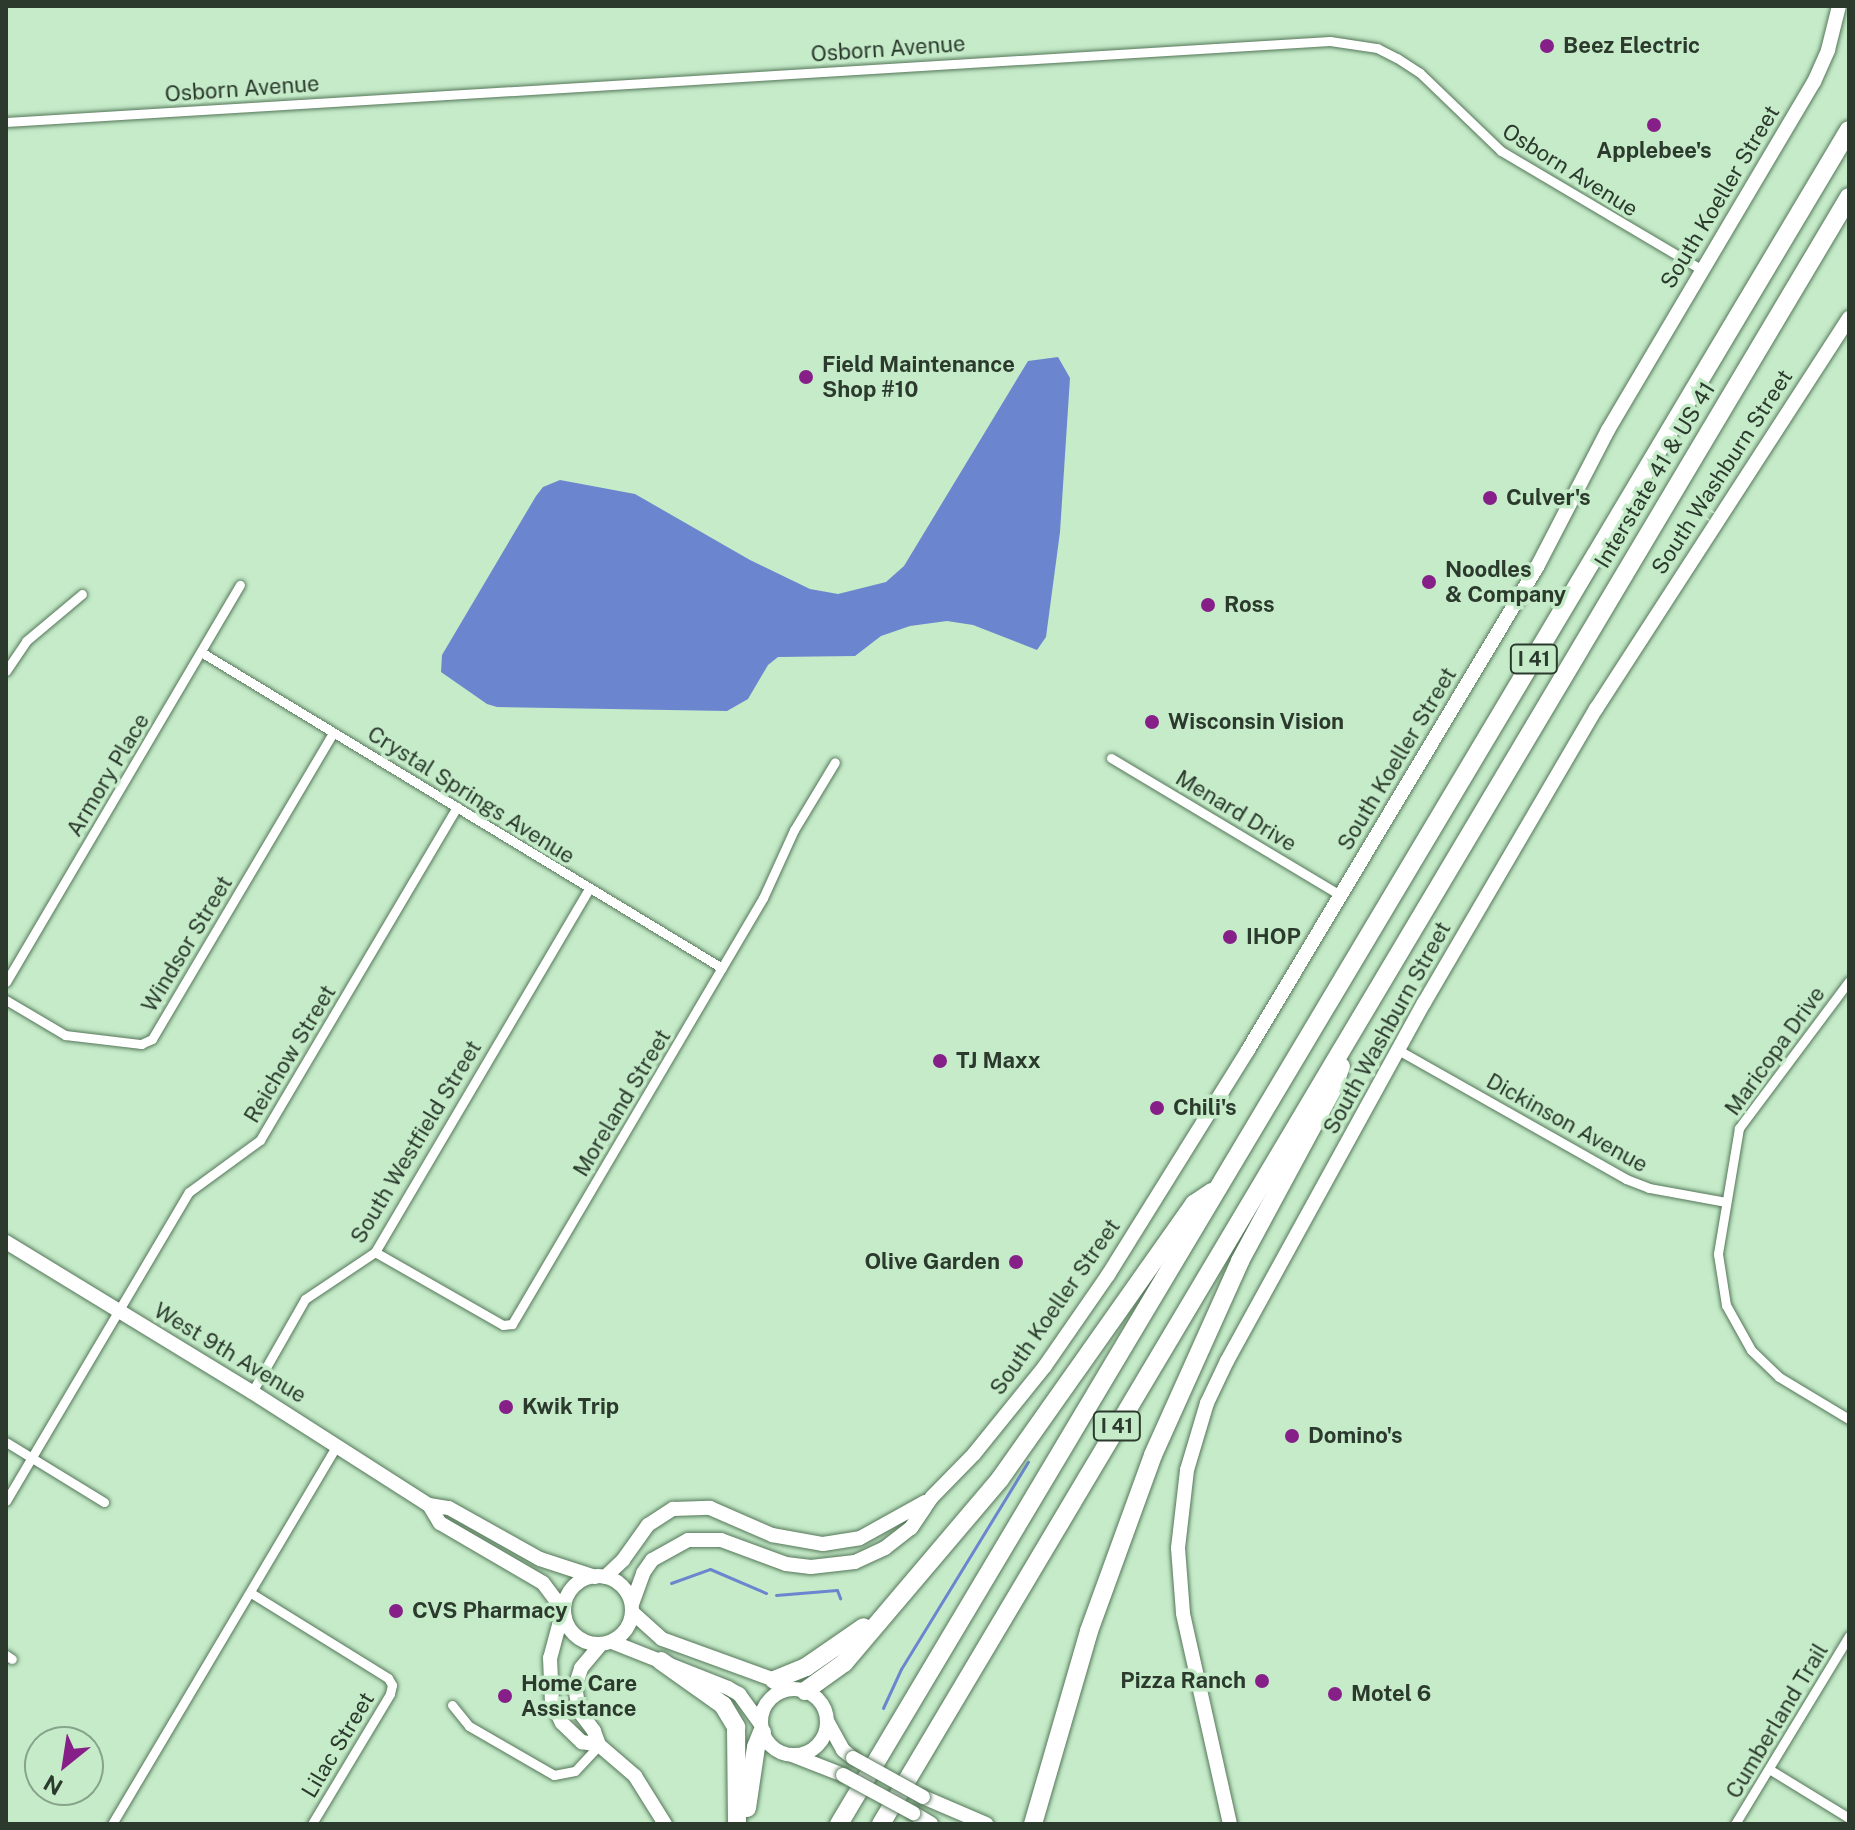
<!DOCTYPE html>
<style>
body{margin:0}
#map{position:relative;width:1855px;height:1830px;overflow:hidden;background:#c5ebc9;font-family:"Public Sans",sans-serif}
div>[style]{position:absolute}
.water>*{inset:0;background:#6b86ce}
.stream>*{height:3px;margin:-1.5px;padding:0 1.5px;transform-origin:1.5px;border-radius:1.5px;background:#6b86ce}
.roads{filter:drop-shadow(0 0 2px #557759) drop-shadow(0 0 2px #557759)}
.street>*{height:9px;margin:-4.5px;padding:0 4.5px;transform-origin:4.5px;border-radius:4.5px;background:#fff}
.secondary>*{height:14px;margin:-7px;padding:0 7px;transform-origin:7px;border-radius:7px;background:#fff}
.secondary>.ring{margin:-7px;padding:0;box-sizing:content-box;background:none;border:14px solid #fff;border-radius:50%}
.highway>*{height:18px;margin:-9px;padding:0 9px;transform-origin:9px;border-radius:9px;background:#fff}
.bridges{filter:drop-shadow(0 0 2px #557759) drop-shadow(0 0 2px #557759)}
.secondary-bridge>*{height:14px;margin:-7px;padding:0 7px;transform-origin:7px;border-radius:7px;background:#fff}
.dots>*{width:22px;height:22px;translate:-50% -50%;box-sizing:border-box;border:4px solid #c5ebc9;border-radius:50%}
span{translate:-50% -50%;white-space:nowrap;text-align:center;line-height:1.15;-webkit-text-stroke:7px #c5ebc9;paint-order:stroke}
.shield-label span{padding:2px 6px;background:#c5ebc9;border:2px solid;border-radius:6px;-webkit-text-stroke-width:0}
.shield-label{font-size:20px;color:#2b3a2d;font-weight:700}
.poi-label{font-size:22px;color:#2b3a2d;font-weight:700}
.left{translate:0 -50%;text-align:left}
.right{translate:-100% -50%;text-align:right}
.street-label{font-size:22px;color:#2b3a2d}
.frame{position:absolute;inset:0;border:8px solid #2b3a2d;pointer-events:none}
.north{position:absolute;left:24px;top:1726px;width:80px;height:80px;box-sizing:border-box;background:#c5ebc9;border:2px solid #87a48b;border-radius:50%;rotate:210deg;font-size:22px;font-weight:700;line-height:32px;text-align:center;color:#2b3a2d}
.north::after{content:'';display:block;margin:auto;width:28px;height:36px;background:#862088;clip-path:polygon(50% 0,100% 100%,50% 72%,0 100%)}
</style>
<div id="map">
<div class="water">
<i style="clip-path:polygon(1058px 357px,1070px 378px,1060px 532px,1046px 637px,1037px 650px,973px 625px,947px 621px,910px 626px,881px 636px,855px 656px,778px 657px,768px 665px,748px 699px,727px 711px,497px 707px,487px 704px,441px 672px,442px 655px,536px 496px,543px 487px,560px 480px,635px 494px,750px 560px,810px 589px,838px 594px,886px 582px,904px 566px,1028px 361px)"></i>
</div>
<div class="stream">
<i style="left:671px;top:1583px;width:41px;rotate:-19.7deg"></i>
<i style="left:710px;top:1569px;width:61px;rotate:23.2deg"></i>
<i style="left:776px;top:1595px;width:61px;rotate:-4.7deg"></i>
<i style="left:837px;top:1590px;width:9px;rotate:69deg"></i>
<i style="left:883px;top:1708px;width:43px;rotate:-65.2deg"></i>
<i style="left:901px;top:1669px;width:243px;rotate:-58.5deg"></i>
</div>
<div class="roads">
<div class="street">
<i style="left:6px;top:122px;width:1326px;rotate:-3.5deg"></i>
<i style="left:1330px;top:41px;width:48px;rotate:8.5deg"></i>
<i style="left:1377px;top:48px;width:22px;rotate:27deg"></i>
<i style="left:1397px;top:58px;width:27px;rotate:33deg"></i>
<i style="left:1420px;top:73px;width:112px;rotate:43.9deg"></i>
<i style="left:1501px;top:151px;width:234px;rotate:30.6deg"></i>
<i style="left:201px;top:652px;width:609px;rotate:31.24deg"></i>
<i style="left:6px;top:671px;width:36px;rotate:-56deg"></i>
<i style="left:26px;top:641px;width:73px;rotate:-40deg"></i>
<i style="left:1111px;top:758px;width:269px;rotate:30.9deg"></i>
<i style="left:1849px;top:981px;width:184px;rotate:126.8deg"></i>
<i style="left:1739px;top:1128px;width:128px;rotate:99.5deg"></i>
<i style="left:1718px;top:1254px;width:52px;rotate:81.1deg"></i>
<i style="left:1726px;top:1305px;width:51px;rotate:60.9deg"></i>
<i style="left:1751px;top:1350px;width:39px;rotate:44deg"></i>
<i style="left:1779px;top:1377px;width:82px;rotate:31deg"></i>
<i style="left:6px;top:982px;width:461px;rotate:-59.5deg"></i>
<i style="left:6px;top:1000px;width:69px;rotate:30.7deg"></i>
<i style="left:65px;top:1035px;width:77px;rotate:6.8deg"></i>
<i style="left:141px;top:1044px;width:12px;rotate:-24deg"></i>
<i style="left:152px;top:1039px;width:356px;rotate:-59.4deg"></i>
<i style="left:1400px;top:1051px;width:260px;rotate:29.5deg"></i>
<i style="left:1626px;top:1179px;width:25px;rotate:21deg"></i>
<i style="left:1649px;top:1188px;width:78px;rotate:10.3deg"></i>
<i style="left:375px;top:1252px;width:147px;rotate:29.7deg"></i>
<i style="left:503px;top:1325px;width:9px;rotate:-6deg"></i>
<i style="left:512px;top:1324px;width:494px;rotate:-59.5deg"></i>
<i style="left:763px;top:898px;width:75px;rotate:-65.5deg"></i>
<i style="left:794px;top:830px;width:79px;rotate:-58.9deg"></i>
<i style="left:252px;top:1392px;width:107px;rotate:-60.3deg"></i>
<i style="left:305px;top:1299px;width:84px;rotate:-33.9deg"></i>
<i style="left:375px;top:1252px;width:421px;rotate:-59.5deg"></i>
<i style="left:6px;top:1442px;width:115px;rotate:31.5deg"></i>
<i style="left:6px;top:1501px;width:359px;rotate:-59.4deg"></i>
<i style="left:189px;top:1192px;width:88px;rotate:-36.2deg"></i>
<i style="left:260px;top:1140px;width:387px;rotate:-59.4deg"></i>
<i style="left:251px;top:1593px;width:161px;rotate:31.8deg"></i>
<i style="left:388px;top:1678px;width:8px;rotate:60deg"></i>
<i style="left:392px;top:1685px;width:9px;rotate:103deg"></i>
<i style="left:390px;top:1694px;width:152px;rotate:121deg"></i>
<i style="left:6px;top:1655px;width:7px;rotate:34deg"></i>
<i style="left:452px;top:1705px;width:27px;rotate:51deg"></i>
<i style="left:469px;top:1726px;width:98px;rotate:30deg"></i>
<i style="left:554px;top:1775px;width:21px;rotate:-11deg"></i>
<i style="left:575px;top:1771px;width:35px;rotate:-47deg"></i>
<i style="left:1769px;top:1769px;width:94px;rotate:31.5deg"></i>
<i style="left:112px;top:1824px;width:441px;rotate:-59.3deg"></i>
<i style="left:1735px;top:1824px;width:220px;rotate:-58.8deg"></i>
</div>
<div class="secondary">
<i style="left:6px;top:1242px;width:288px;rotate:31.4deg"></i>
<i style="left:252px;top:1392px;width:210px;rotate:32.6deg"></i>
<i style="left:429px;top:1505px;width:21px;rotate:59deg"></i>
<i style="left:440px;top:1523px;width:119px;rotate:30.2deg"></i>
<i style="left:543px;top:1583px;width:35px;rotate:53deg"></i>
<i style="left:429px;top:1505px;width:20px;rotate:9deg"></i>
<i style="left:449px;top:1508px;width:104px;rotate:29.3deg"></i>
<i style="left:540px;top:1559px;width:58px;rotate:18.1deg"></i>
<i class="ring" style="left:564px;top:1576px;width:54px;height:54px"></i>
<i style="left:605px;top:1577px;width:25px;rotate:-43deg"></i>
<i style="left:623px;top:1560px;width:43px;rotate:-54.5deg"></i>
<i style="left:648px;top:1525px;width:30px;rotate:-33deg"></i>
<i style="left:673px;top:1509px;width:37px;rotate:-2deg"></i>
<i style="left:710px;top:1508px;width:68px;rotate:23.5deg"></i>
<i style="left:772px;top:1535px;width:52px;rotate:10deg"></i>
<i style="left:823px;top:1544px;width:37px;rotate:-9deg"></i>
<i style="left:860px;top:1538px;width:74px;rotate:-29deg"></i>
<i style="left:632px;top:1604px;width:33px;rotate:-70deg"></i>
<i style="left:643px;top:1573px;width:16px;rotate:-55deg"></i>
<i style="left:652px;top:1560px;width:41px;rotate:-29.1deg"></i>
<i style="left:688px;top:1540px;width:33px"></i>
<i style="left:721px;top:1540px;width:69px;rotate:20.3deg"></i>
<i style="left:786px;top:1564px;width:25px;rotate:7deg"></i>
<i style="left:811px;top:1567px;width:44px;rotate:-6.5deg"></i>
<i style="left:855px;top:1562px;width:33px;rotate:-25deg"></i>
<i style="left:885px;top:1548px;width:33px;rotate:-38deg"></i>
<i style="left:911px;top:1528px;width:37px;rotate:-56deg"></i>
<i style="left:932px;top:1497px;width:60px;rotate:-45.7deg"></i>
<i style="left:974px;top:1454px;width:113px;rotate:-51.1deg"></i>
<i style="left:1045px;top:1366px;width:111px;rotate:-55.3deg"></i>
<i style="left:1108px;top:1275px;width:265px;rotate:-58.1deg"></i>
<i style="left:1248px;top:1050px;width:563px;rotate:-59.11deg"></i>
<i style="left:1537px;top:567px;width:154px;rotate:-62.6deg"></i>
<i style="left:1608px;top:430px;width:404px;rotate:-59.4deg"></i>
<i style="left:1814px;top:82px;width:35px;rotate:-66deg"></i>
<i style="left:1828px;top:50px;width:45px;rotate:-76deg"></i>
<i style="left:632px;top:1612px;width:40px;rotate:42deg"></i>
<i style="left:662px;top:1639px;width:129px;rotate:20deg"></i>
<i style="left:565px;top:1618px;width:9px;rotate:131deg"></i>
<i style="left:559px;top:1625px;width:34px;rotate:105deg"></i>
<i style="left:550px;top:1658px;width:44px;rotate:87.4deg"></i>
<i style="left:552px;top:1702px;width:23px;rotate:65deg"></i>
<i style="left:562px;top:1723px;width:28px;rotate:44deg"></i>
<i style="left:582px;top:1742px;width:17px;rotate:10deg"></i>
<i style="left:599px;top:1745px;width:48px;rotate:40.7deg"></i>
<i style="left:635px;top:1776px;width:57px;rotate:58deg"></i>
<i style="left:612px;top:1642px;width:125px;rotate:21.6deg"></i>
<i style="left:728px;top:1688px;width:13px;rotate:29deg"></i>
<i style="left:739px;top:1694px;width:36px;rotate:54deg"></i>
<i class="ring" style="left:761px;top:1689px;width:52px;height:52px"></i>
<i style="left:827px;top:1721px;width:33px;rotate:61deg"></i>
<i style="left:843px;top:1750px;width:13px;rotate:39deg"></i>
<i style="left:599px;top:1745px;width:15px;rotate:-110deg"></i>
<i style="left:594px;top:1731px;width:25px;rotate:-127deg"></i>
<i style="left:579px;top:1711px;width:24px;rotate:-99deg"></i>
<i style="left:575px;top:1687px;width:20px;rotate:-72deg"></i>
<i style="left:581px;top:1668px;width:31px;rotate:-50deg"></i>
<i style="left:792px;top:1755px;width:55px;rotate:21.4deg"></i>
<i style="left:923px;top:1797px;width:69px;rotate:23.2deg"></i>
<i style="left:913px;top:1813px;width:21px;rotate:31deg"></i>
<i style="left:1230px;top:1824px;width:216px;rotate:-102.6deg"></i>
<i style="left:1183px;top:1613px;width:65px;rotate:-94.4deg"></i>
<i style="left:1178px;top:1548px;width:79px;rotate:-83.4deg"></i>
<i style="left:1187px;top:1470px;width:70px;rotate:-73.4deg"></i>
<i style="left:1207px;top:1403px;width:47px;rotate:-64.5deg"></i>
<i style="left:1227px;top:1361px;width:409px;rotate:-61.2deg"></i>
<i style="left:1424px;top:1003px;width:341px;rotate:-59.7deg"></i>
<i style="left:1596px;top:709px;width:466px;rotate:-57.1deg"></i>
</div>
<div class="highway">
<i style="left:661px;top:1661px;width:76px;rotate:35.4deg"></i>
<i style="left:723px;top:1705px;width:26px;rotate:59deg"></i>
<i style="left:736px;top:1727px;width:97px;rotate:89.4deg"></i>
<i style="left:774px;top:1680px;width:35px;rotate:-22deg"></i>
<i style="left:806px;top:1667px;width:70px;rotate:-34.6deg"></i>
<i style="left:805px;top:1691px;width:48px;rotate:-35.7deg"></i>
<i style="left:844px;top:1663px;width:241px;rotate:-49.7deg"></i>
<i style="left:1000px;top:1479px;width:337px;rotate:-54.8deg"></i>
<i style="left:1194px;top:1204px;width:22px;rotate:-34deg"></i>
<i style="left:747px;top:1808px;width:62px;rotate:-81.6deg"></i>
<i style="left:756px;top:1747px;width:16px;rotate:-68deg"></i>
<i style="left:839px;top:1824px;width:1972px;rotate:-59.2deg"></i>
<i style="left:881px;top:1824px;width:1893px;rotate:-59.25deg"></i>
<i style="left:1033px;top:1824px;width:201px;rotate:-73.8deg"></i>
<i style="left:1089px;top:1631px;width:187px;rotate:-70deg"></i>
<i style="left:1153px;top:1455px;width:213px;rotate:-65.8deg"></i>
<i style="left:1240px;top:1261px;width:196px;rotate:-61.7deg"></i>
<i style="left:1333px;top:1088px;width:23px;rotate:-70deg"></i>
</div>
</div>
<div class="bridges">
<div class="secondary-bridge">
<i style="left:853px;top:1758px;width:80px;rotate:29.1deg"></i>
<i style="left:843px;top:1775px;width:80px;rotate:28.5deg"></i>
</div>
</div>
<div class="dots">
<i style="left:1547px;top:46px;background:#862088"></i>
<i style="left:1654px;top:125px;background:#862088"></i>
<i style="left:806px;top:377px;background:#862088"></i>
<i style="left:1490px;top:498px;background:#862088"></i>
<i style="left:1429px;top:582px;background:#862088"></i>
<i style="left:1208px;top:605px;background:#862088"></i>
<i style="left:1152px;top:722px;background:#862088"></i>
<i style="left:1230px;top:937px;background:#862088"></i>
<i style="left:940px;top:1061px;background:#862088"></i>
<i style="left:1157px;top:1108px;background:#862088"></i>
<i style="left:1016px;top:1262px;background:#862088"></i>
<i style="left:506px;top:1407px;background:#862088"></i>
<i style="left:1292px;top:1436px;background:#862088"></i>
<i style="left:396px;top:1611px;background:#862088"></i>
<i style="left:1262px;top:1681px;background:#862088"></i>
<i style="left:1335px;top:1694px;background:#862088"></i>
<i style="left:505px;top:1696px;background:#862088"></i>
</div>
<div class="shield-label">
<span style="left:1534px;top:659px">I 41</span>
<span style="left:1117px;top:1426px">I 41</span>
</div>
<div class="poi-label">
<span class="left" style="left:1563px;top:46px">Beez Electric</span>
<span style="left:1654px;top:151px">Applebee's</span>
<span class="left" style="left:822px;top:377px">Field Maintenance<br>Shop #10</span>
<span class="left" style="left:1506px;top:498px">Culver's</span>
<span class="left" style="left:1445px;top:582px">Noodles<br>&amp; Company</span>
<span class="left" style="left:1224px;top:605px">Ross</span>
<span class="left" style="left:1168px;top:722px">Wisconsin Vision</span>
<span class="left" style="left:1246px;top:937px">IHOP</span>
<span class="left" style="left:956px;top:1061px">TJ Maxx</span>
<span class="left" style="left:1173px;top:1108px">Chili's</span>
<span class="right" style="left:1000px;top:1262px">Olive Garden</span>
<span class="left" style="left:522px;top:1407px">Kwik Trip</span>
<span class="left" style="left:1308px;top:1436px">Domino's</span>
<span class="left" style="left:412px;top:1611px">CVS Pharmacy</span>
<span class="right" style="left:1246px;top:1681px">Pizza Ranch</span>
<span class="left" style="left:521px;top:1696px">Home Care<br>Assistance</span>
<span class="left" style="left:1351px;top:1694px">Motel 6</span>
</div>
<div class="street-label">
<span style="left:888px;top:49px;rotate:-4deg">Osborn Avenue</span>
<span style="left:242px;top:89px;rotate:-4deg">Osborn Avenue</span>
<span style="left:1570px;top:170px;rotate:32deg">Osborn Avenue</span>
<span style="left:1720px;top:197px;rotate:-59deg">South Koeller Street</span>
<span style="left:1722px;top:472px;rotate:-57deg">South Washburn Street</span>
<span style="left:1655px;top:475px;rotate:-59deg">Interstate 41 &amp; US 41</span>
<span style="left:1397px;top:759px;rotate:-59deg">South Koeller Street</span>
<span style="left:108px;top:775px;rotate:-59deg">Armory Place</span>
<span style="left:471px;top:795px;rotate:32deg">Crystal Springs Avenue</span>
<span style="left:1236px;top:811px;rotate:31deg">Menard Drive</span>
<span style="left:187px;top:944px;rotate:-59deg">Windsor Street</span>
<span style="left:1387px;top:1028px;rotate:-61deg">South Washburn Street</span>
<span style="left:1775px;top:1051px;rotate:-54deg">Maricopa Drive</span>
<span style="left:290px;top:1054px;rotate:-59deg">Reichow Street</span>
<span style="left:622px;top:1103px;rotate:-59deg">Moreland Street</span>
<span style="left:1567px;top:1123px;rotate:29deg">Dickinson Avenue</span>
<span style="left:416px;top:1142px;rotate:-59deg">South Westfield Street</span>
<span style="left:1055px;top:1307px;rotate:-55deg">South Koeller Street</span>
<span style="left:230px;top:1353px;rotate:31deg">West 9th Avenue</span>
<span style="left:1777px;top:1721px;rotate:-59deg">Cumberland Trail</span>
<span style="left:338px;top:1745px;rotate:-59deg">Lilac Street</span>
</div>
<div class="frame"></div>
<div class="north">N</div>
</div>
